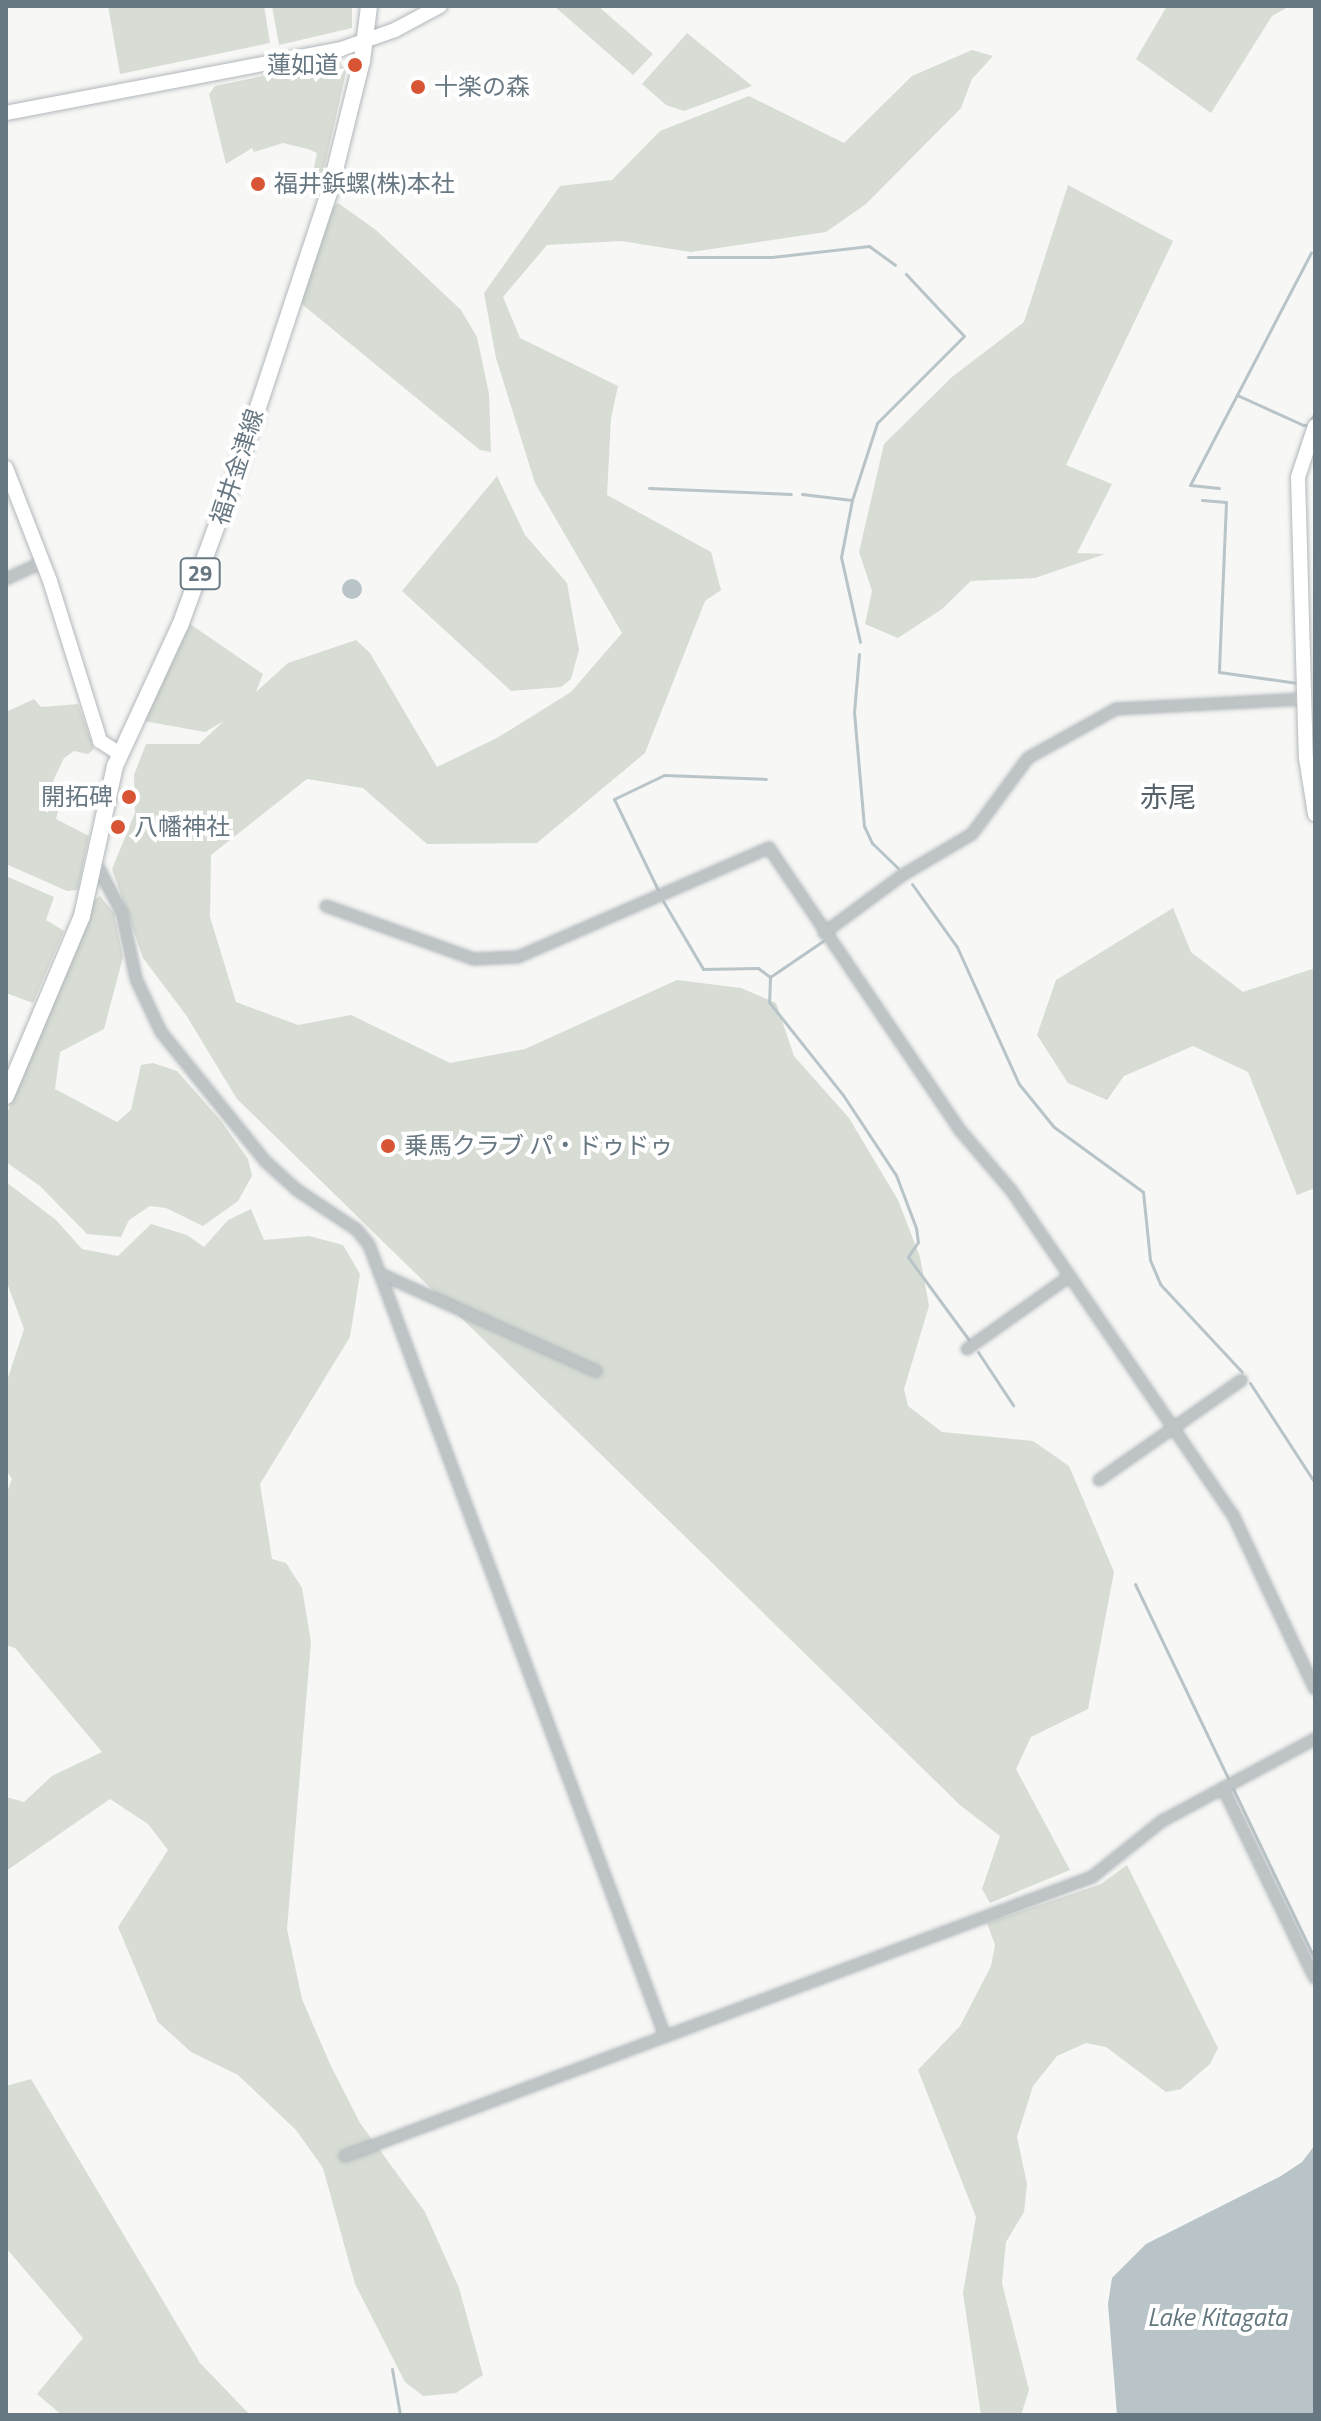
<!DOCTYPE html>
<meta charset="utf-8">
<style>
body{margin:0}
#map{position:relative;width:1321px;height:2421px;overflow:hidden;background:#f7f7f5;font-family:"Titillium Web","Noto Sans JP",sans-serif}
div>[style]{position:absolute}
.green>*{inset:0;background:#d7dcd4}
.water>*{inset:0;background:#b8c4c8}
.round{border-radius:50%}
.stream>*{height:3px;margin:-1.5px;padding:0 1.5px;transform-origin:1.5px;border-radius:1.5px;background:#b8c4c8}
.roads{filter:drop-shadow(0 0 2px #b1b7bb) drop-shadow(0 0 2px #b1b7bb)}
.street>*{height:10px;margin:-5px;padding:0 5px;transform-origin:5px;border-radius:5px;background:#bec3c6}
.secondary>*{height:14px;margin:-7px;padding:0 7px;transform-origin:7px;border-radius:7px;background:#fff}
.primary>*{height:16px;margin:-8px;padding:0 8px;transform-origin:8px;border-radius:8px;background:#fff}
.dots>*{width:22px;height:22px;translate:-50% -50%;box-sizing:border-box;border:4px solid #fff;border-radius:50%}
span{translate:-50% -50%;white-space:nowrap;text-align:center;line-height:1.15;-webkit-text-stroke:8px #fff;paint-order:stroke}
.shield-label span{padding:2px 6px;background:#fff;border:2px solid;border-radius:6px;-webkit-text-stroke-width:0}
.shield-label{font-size:22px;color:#687883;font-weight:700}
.poi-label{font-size:24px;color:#687883}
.right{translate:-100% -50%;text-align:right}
.left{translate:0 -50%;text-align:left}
.street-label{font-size:24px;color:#687883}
.water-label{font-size:26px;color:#64797f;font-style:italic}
.quarter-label{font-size:28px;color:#566169}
.frame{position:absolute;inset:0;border:8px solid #687883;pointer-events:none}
</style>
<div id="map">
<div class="green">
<i style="clip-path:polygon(108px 6px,264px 6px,270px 43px,120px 74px)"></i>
<i style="clip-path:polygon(272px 6px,352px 6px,352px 28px,279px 45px)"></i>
<i style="clip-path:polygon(554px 6px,598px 6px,653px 54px,633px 75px)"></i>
<i style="clip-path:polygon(1167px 6px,1290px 6px,1272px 16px,1211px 113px,1136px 59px)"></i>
<i style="clip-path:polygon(687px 33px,752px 86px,684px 111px,666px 105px,642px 84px)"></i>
<i style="clip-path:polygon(972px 50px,993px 56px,972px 79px,961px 108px,866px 204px,826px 232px,691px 252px,621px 241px,547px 245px,503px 297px,520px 338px,618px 386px,611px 418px,607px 495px,711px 552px,721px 590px,705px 601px,645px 753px,537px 843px,427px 844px,363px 788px,307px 779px,211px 855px,210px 917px,236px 1002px,298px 1025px,351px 1015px,450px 1063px,525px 1049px,677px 980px,741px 988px,776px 1003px,794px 1056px,849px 1118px,898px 1200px,920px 1257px,929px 1306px,904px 1389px,908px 1406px,942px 1432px,1033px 1441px,1069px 1466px,1114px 1572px,1088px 1709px,1031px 1737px,1016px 1769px,1070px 1870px,990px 1903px,982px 1889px,1000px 1836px,960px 1805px,237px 1099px,186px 1015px,143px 958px,112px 869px,135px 813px,134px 775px,146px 744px,199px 744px,224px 721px,205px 732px,144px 721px,190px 624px,263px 674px,256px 692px,288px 663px,356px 640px,370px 653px,437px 767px,497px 738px,571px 692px,622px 633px,535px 483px,496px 358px,484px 293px,560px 186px,612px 180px,660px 131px,749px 96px,844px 143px,912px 76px)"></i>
<i style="clip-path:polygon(339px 60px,346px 72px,319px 192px,313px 189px,313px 173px,317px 153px,308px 149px,283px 143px,254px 152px,252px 148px,226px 164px,209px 94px,215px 86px)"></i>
<i style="clip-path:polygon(1068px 185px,1173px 241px,1066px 465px,1112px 484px,1077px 553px,1105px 554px,1035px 578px,971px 581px,942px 609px,898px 638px,865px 624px,872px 591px,859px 552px,884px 444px,952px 377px,1024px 322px)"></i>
<i style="clip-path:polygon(338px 203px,376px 230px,461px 310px,477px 337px,489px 394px,491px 452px,480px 450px,303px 305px,300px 299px,329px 210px)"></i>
<i style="clip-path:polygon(497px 476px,525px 535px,567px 583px,579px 650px,571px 679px,561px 687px,511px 691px,402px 591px)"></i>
<i style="clip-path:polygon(34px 699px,41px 707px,78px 704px,94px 749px,88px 754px,74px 751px,64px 758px,53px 781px,63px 792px,56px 819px,89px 836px,78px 890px,67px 891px,6px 864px,6px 712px)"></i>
<i style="clip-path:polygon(6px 876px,54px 897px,46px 920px,64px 931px,33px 1003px,6px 993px)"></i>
<i style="clip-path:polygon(100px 896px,114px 913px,123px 957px,104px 1029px,60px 1052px,55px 1089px,117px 1122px,131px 1110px,141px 1065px,153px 1063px,177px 1071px,221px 1121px,248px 1159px,252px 1176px,238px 1201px,203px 1226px,166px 1208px,150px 1206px,129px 1220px,121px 1237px,87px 1234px,40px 1186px,6px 1162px,6px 1117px,18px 1081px,93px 901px)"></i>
<i style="clip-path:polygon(1173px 908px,1191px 952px,1243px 992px,1315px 968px,1315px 1188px,1297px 1195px,1248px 1072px,1193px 1046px,1124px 1076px,1107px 1100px,1068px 1083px,1037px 1035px,1056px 980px)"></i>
<i style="clip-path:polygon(6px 1182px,56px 1220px,82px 1249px,118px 1256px,151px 1224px,187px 1235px,204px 1247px,228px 1220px,251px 1209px,264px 1240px,309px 1236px,343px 1245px,360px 1274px,350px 1337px,260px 1484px,272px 1559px,286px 1563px,302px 1588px,311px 1642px,287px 1929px,302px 1999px,330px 2064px,360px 2123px,425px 2212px,459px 2288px,483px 2375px,456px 2393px,423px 2396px,405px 2382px,355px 2284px,323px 2168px,296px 2130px,238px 2075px,191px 2052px,158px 2022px,118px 1927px,168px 1850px,148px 1824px,110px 1799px,6px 1871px,6px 1797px,24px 1802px,52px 1776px,102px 1752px,15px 1648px,6px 1645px,6px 1495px,12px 1479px,6px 1470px,6px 1384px,24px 1329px,6px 1280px)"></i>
<i style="clip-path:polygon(1127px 1865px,1218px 2048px,1210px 2064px,1181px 2089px,1166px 2092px,1106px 2047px,1086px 2043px,1057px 2056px,1033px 2086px,1017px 2137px,1027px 2184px,1024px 2212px,1006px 2242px,1002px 2283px,1029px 2390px,1021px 2415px,981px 2415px,963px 2293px,976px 2217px,918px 2070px,960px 2026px,991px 1966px,995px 1945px,987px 1923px,1101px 1884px)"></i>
<i style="clip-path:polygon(31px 2079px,200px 2363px,250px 2415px,62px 2415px,37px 2394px,83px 2338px,6px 2248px,6px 2086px)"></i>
</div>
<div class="water">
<i class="round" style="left:342px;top:579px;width:20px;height:20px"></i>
<i style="clip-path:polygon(1315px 2145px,1315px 2415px,1117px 2415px,1108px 2304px,1112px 2278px,1146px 2244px,1281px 2176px,1302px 2162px)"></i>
</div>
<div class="stream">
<i style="left:688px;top:257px;width:84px"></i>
<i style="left:772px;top:257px;width:98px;rotate:-6.5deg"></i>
<i style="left:869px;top:246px;width:32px;rotate:36deg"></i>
<i style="left:1237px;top:395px;width:72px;rotate:24.4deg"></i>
<i style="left:1303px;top:425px;width:5px"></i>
<i style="left:1308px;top:425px;width:14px;rotate:-60deg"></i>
<i style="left:649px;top:488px;width:142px;rotate:2.4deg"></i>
<i style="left:1219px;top:488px;width:29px;rotate:-174deg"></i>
<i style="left:1190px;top:485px;width:262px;rotate:-62.5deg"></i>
<i style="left:802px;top:494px;width:50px;rotate:6.8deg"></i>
<i style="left:852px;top:500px;width:81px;rotate:-72deg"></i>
<i style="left:877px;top:423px;width:123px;rotate:-45deg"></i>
<i style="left:964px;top:336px;width:85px;rotate:-133.1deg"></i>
<i style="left:852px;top:500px;width:58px;rotate:100.9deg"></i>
<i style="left:841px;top:557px;width:87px;rotate:77.4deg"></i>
<i style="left:1202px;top:500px;width:24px;rotate:5deg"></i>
<i style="left:1226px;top:502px;width:170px;rotate:92.4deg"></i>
<i style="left:1219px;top:672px;width:79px;rotate:8deg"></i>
<i style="left:859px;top:654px;width:58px;rotate:94.9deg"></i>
<i style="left:854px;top:712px;width:114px;rotate:85deg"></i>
<i style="left:864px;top:826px;width:19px;rotate:65deg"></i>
<i style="left:872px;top:843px;width:36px;rotate:44deg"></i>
<i style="left:912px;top:884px;width:77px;rotate:54.5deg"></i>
<i style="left:957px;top:947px;width:150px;rotate:65.7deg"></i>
<i style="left:1019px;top:1084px;width:55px;rotate:50.9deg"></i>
<i style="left:1054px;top:1127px;width:110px;rotate:36.1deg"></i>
<i style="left:1143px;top:1192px;width:68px;rotate:84.1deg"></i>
<i style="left:1150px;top:1260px;width:26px;rotate:67deg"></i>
<i style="left:1160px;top:1284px;width:120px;rotate:47deg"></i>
<i style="left:658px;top:890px;width:101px;rotate:-115.8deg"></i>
<i style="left:614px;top:799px;width:55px;rotate:-25.6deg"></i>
<i style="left:664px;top:775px;width:102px;rotate:2.2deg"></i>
<i style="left:663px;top:901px;width:79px;rotate:59.5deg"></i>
<i style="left:703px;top:969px;width:55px;rotate:-1deg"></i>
<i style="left:758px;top:968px;width:15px;rotate:37deg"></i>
<i style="left:770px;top:977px;width:25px;rotate:92deg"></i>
<i style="left:769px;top:1002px;width:119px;rotate:51.5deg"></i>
<i style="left:843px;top:1095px;width:96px;rotate:56.5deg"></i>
<i style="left:896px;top:1175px;width:57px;rotate:69.3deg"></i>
<i style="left:916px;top:1228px;width:14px;rotate:82deg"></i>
<i style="left:918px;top:1242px;width:18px;rotate:124deg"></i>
<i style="left:908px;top:1257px;width:103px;rotate:53.7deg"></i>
<i style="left:770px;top:977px;width:64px;rotate:-34.2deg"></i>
<i style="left:978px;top:1352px;width:64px;rotate:56.6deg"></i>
<i style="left:1250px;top:1383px;width:119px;rotate:57deg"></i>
<i style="left:1135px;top:1584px;width:416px;rotate:64.4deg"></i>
<i style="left:392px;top:2369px;width:47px;rotate:80.1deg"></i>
</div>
<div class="roads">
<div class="street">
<i style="left:6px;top:579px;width:41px;rotate:-24.7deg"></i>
<i style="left:95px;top:861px;width:59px;rotate:62.6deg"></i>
<i style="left:122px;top:913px;width:67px;rotate:78deg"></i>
<i style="left:136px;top:979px;width:59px;rotate:64.7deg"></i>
<i style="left:161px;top:1032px;width:166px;rotate:51.1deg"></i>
<i style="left:265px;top:1161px;width:43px;rotate:42.2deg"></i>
<i style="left:297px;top:1190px;width:72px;rotate:33.7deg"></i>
<i style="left:357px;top:1230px;width:19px;rotate:51deg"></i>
<i style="left:369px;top:1245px;width:845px;rotate:69.48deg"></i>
<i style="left:326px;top:906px;width:157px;rotate:19.7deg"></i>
<i style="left:474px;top:959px;width:44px;rotate:-2.6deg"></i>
<i style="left:518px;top:957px;width:274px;rotate:-23.5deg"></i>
<i style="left:769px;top:848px;width:339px;rotate:55.9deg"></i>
<i style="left:959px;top:1129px;width:80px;rotate:49.6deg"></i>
<i style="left:1011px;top:1190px;width:394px;rotate:55.7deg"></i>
<i style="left:1233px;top:1515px;width:192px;rotate:64.8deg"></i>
<i style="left:824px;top:933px;width:96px;rotate:-36.5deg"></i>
<i style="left:901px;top:876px;width:82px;rotate:-30.6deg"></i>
<i style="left:972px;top:834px;width:94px;rotate:-53.6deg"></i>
<i style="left:1028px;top:758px;width:101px;rotate:-29.1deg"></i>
<i style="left:1116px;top:709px;width:189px;rotate:-3deg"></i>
<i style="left:383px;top:1275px;width:234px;rotate:24.3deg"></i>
<i style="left:967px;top:1349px;width:126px;rotate:-35.3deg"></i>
<i style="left:1099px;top:1480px;width:174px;rotate:-35deg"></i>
<i style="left:1223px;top:1788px;width:211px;rotate:64.2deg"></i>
<i style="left:345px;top:2156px;width:797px;rotate:-20.48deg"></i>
<i style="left:1092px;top:1877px;width:90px;rotate:-38.7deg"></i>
<i style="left:1162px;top:1821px;width:174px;rotate:-28.2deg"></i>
</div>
<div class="secondary">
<i style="left:6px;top:113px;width:341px;rotate:-10.8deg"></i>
<i style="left:341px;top:49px;width:57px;rotate:-19.4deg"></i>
<i style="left:395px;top:30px;width:51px;rotate:-28.1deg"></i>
<i style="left:1315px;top:426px;width:54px;rotate:108.4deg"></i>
<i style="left:1298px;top:477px;width:281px;rotate:88.4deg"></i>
<i style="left:1306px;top:758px;width:57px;rotate:80.9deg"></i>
<i style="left:6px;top:468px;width:121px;rotate:68.7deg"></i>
<i style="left:50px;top:581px;width:168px;rotate:72.6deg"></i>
<i style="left:100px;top:741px;width:24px;rotate:33deg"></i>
</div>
<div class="primary">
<i style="left:6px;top:1096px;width:195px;rotate:-67.1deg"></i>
<i style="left:82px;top:916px;width:154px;rotate:-77.6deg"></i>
<i style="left:115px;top:766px;width:157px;rotate:-65.2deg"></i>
<i style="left:181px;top:623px;width:171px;rotate:-69.9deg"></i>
<i style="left:240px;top:462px;width:287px;rotate:-71.7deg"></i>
<i style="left:330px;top:190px;width:133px;rotate:-76.1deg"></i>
<i style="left:362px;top:61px;width:55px;rotate:-82.7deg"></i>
</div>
</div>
<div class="dots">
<i style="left:355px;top:65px;background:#d75535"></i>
<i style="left:418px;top:87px;background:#d75535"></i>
<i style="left:258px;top:184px;background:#d75535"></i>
<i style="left:129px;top:797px;background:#d75535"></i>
<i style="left:118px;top:827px;background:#d75535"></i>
<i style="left:388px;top:1146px;background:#d75535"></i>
</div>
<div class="shield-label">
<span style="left:200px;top:574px">29</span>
</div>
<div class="poi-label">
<span class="right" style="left:339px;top:65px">蓮如道</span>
<span class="left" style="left:434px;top:87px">十楽の森</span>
<span class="left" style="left:274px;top:184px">福井鋲螺(株)本社</span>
<span class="right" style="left:113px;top:797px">開拓碑</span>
<span class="left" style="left:134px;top:827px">八幡神社</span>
<span class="left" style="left:404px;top:1146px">乗馬クラブ パ・ドゥドゥ</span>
</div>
<div class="street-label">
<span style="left:237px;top:467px;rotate:-72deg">福井金津線</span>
</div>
<div class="water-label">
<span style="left:1217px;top:2317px">Lake Kitagata</span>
</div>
<div class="quarter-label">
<span style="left:1168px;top:797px">赤尾</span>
</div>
<div class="frame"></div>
</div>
